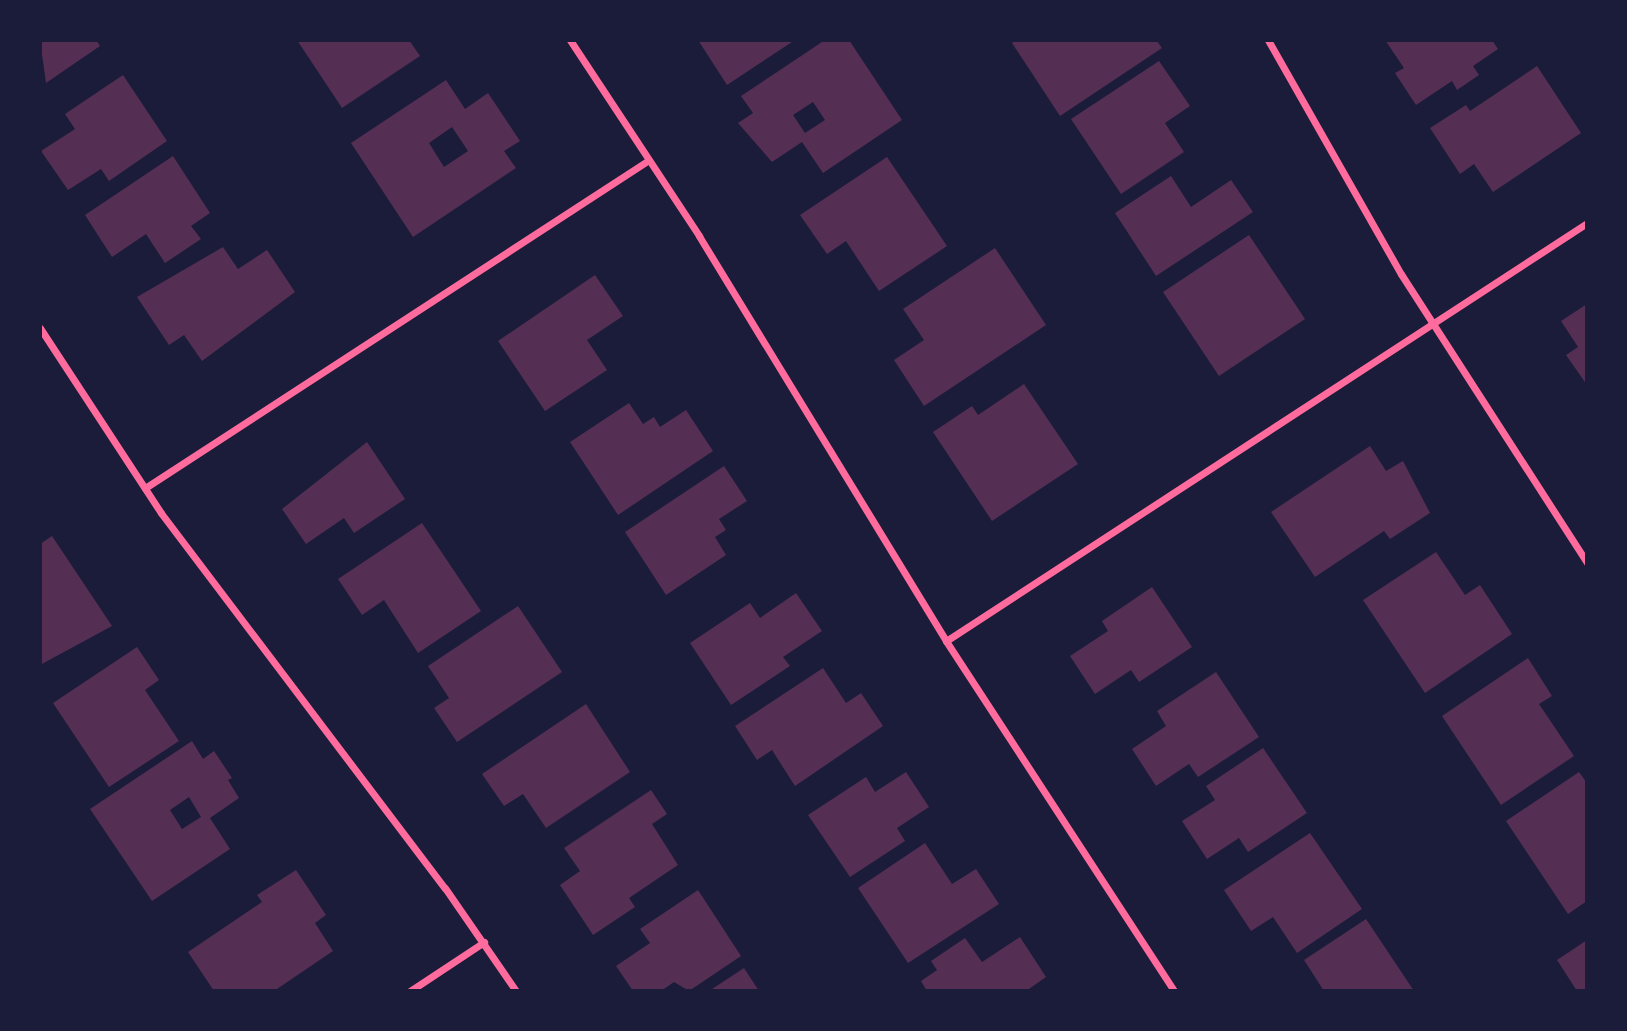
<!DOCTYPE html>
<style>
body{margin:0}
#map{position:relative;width:1627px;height:1031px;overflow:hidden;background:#1b1b3a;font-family:Lato,sans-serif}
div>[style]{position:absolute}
.building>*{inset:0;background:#542f53}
.minor>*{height:7px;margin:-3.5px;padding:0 3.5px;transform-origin:3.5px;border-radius:3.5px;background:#ff6b9d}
span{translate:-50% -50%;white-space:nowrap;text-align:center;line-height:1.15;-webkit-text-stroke:6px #1b1b3a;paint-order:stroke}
.frame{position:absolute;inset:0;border:42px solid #1b1b3a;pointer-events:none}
</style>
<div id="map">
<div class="building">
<i style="clip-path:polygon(40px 40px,96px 40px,100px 46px,46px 83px)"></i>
<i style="clip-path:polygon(297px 40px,409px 40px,420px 56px,342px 108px)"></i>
<i style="clip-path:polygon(698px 40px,795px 40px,727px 85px)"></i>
<i style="clip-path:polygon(evenodd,825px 40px,849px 40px,902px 120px,823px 173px,802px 142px,772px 162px,738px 123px,753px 113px,741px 96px,825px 40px,813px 102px,825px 120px,805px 133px,793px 115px,813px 102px)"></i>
<i style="clip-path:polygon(1016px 40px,1156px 40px,1162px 48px,1060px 116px,1012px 43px)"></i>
<i style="clip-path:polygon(1385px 40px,1492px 40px,1498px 49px,1473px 66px,1479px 75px,1457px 90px,1452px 81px,1416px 105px,1395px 73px,1404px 68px)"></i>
<i style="clip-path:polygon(1159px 61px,1190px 106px,1165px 123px,1184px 152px,1121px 194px,1071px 119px)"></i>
<i style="clip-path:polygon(1537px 66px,1581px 133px,1493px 192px,1474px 164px,1460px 174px,1430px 128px,1466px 105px,1470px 111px)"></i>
<i style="clip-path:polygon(123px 75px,167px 141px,109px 181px,101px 169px,68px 190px,41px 151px,75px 129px,65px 114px)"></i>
<i style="clip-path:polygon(evenodd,446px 80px,465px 109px,488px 93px,520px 141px,504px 151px,516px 168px,413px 237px,351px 143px,446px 80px,452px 127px,468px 151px,444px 167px,429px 143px,452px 127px)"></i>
<i style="clip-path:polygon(173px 156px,210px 213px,191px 226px,201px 239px,165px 263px,146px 234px,112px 257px,85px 215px)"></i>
<i style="clip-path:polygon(887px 157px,947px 246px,879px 291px,846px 241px,827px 254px,800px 215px)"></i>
<i style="clip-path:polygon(1171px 176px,1191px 207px,1231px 180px,1253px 212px,1156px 276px,1115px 213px)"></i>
<i style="clip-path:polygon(1249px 235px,1305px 319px,1219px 376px,1163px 292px)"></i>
<i style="clip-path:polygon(223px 247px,238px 269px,267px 250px,295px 292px,202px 361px,184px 335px,169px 345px,137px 297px)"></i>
<i style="clip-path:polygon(995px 248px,1046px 325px,924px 406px,894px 360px,924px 340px,903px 309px)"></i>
<i style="clip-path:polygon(595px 275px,623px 316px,587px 340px,607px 370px,545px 411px,498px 341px)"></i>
<i style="clip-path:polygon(1587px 304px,1587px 385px,1566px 355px,1578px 347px,1561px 321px)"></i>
<i style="clip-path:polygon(1024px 384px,1078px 464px,992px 521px,933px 432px,972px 406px,978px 415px)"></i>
<i style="clip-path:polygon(629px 403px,643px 424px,654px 417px,660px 427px,686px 410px,713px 451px,618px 515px,570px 442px)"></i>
<i style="clip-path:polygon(367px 442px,405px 499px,354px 533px,344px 518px,306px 544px,282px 509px)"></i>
<i style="clip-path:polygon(1370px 446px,1386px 471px,1403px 461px,1430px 513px,1390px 539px,1384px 531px,1315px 577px,1271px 512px)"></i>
<i style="clip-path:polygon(724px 466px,747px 501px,719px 519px,726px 530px,715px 537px,726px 555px,666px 595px,625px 532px)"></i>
<i style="clip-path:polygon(422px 523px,481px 611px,418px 653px,384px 600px,362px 615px,338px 579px)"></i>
<i style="clip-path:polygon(52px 536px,112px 626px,40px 665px,40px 544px)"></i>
<i style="clip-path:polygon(1436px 552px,1465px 595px,1480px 585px,1512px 634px,1425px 693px,1363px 600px)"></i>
<i style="clip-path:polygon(1152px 587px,1192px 647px,1139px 682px,1131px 670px,1095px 694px,1070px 656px,1108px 631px,1102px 621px)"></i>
<i style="clip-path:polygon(796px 593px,822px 631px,783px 657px,790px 666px,731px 705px,690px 643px,750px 603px,760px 618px)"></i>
<i style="clip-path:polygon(518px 606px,562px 672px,457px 742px,434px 708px,449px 698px,428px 666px)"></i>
<i style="clip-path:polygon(137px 647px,159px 680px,145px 690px,179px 741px,109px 787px,53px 703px)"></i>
<i style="clip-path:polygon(1528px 658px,1552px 696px,1539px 704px,1574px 756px,1501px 805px,1442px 716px)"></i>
<i style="clip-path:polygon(823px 668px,846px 703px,861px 693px,883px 726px,795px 786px,772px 750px,757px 760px,735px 726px)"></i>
<i style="clip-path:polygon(1216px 672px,1259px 737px,1198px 777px,1189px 764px,1156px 786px,1132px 749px,1166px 726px,1157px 711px)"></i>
<i style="clip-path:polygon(586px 704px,630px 772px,546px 828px,523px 794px,504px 806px,482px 774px)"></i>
<i style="clip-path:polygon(evenodd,192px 741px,203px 759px,214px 751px,232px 778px,228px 780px,239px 798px,210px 818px,230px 849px,152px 901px,90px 809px,192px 741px,189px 797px,201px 817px,182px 829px,170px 810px,189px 797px)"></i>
<i style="clip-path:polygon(1263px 748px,1307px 813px,1248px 852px,1239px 838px,1207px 859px,1182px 821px,1215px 800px,1206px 786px)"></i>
<i style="clip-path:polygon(906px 772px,929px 807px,897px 828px,905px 841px,850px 877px,808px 815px,866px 777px,875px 792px)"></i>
<i style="clip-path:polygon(1579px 772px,1587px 783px,1587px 901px,1568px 914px,1506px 821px)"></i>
<i style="clip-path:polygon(651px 790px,667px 814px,652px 824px,678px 865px,629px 898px,635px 907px,593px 935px,560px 885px,580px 871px,564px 848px)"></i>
<i style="clip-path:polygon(1310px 833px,1362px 909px,1297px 953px,1273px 917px,1251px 931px,1224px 890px)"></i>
<i style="clip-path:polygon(925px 843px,952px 884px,976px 869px,999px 904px,908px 963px,858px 888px)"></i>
<i style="clip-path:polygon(296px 870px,326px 915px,315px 923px,333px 951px,274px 991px,214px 991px,188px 952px,262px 902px,257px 895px)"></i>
<i style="clip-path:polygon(698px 890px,741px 956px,689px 991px,674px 982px,661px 991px,633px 991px,616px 966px,650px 943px,640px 929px)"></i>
<i style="clip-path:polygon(1366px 919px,1414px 991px,1324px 991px,1304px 960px)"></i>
<i style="clip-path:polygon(1020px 937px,1046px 977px,1026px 991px,927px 991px,921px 981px,937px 970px,931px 961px,965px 938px,982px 962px)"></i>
<i style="clip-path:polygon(1587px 940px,1587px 991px,1577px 991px,1557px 960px)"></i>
<i style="clip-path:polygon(744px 968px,759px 991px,709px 991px)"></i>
</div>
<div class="minor">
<i style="left:570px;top:40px;width:235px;rotate:56.6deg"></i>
<i style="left:699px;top:236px;width:474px;rotate:58.6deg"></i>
<i style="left:946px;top:641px;width:418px;rotate:56.9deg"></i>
<i style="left:1268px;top:40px;width:269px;rotate:60.4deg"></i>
<i style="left:1401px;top:274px;width:344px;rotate:57.2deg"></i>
<i style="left:40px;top:328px;width:221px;rotate:56.8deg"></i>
<i style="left:161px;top:513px;width:470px;rotate:52.9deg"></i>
<i style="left:445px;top:888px;width:125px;rotate:55.4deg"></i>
<i style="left:145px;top:488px;width:601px;rotate:-33.06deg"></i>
<i style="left:946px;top:641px;width:765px;rotate:-33.11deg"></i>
<i style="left:410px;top:991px;width:89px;rotate:-33.5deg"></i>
</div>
<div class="frame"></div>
</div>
